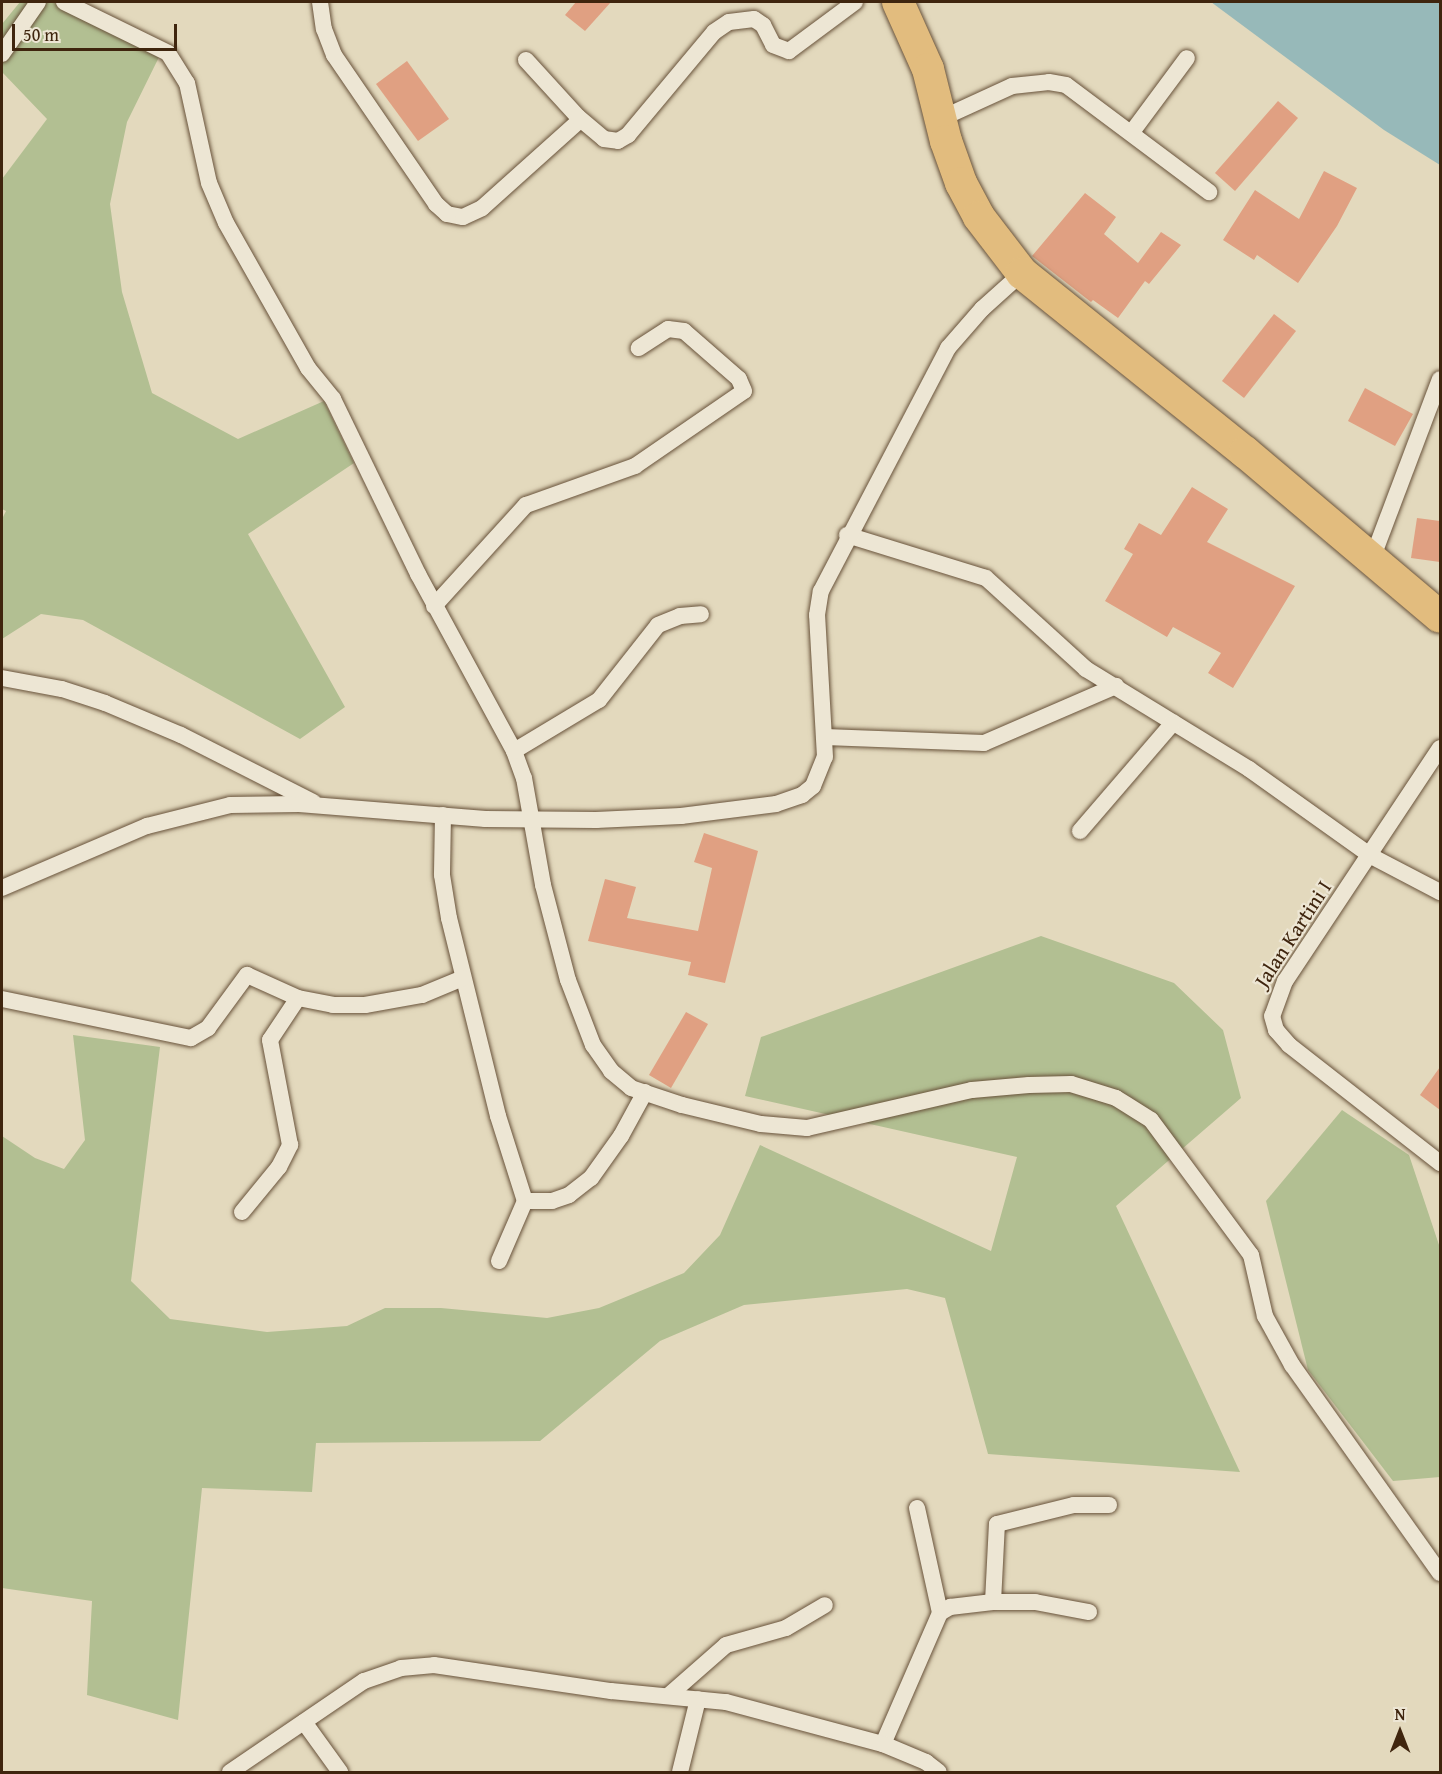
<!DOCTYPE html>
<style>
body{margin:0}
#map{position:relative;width:1442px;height:1774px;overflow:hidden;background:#e3d9bd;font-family:"Gentium Book Plus",serif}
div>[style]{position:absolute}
.green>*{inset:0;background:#b2bf92}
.water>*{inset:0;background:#97b9b9}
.building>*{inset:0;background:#e0a082}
.roads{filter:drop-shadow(0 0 2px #68523a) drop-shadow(0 0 2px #68523a)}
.street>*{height:16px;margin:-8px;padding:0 8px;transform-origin:8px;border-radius:8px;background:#ede6d4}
.highway>*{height:32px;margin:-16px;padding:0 16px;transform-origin:16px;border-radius:16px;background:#e2bc7e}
span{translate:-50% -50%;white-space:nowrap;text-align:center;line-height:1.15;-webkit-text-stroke:4.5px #ede6d4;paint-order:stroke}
.street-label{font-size:21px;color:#3f250e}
.frame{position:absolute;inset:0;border:3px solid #3f250e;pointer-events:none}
.north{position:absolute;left:1370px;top:1702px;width:60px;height:60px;-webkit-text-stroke:4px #ede6d4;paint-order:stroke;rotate:0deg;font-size:16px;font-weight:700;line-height:24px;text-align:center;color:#3f250e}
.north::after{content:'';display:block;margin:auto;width:21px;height:27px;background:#3f250e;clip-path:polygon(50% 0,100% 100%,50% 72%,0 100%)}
.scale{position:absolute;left:12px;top:24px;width:165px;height:27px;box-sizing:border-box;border:3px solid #3f250e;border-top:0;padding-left:8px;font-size:18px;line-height:21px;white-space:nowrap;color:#3f250e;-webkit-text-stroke:4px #ede6d4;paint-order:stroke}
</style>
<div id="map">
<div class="green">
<i style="clip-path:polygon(20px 2px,52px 2px,162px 51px,127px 122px,110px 204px,122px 292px,152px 393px,238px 439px,324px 401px,354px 463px,248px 534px,345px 707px,300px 739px,83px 620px,41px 614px,2px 639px,2px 519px,6px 511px,2px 509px,2px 179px,47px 119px,2px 72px,2px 24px)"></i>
<i style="clip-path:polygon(1041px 936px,1174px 983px,1223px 1030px,1241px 1098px,1116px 1206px,1240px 1472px,988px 1454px,945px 1298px,907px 1289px,744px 1305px,660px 1341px,540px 1441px,316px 1443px,312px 1492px,202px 1488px,178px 1720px,87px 1695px,92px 1601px,2px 1588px,2px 1136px,35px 1158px,64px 1169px,85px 1140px,73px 1035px,160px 1047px,131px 1281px,170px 1319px,267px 1332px,347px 1326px,385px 1308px,441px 1308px,547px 1318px,599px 1308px,684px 1273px,720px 1235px,760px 1145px,991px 1251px,1017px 1157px,745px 1096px,761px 1037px)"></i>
<i style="clip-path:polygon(1342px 1110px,1409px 1155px,1440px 1248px,1440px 1477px,1393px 1481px,1308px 1370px,1266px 1201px)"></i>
</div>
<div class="water">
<i style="clip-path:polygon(1211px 2px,1440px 2px,1440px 165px,1384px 130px)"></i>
</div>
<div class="building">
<i style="clip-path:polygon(576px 2px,611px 2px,585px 31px,565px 15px)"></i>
<i style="clip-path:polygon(407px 61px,449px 119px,418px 141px,376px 84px)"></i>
<i style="clip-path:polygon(1278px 101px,1298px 118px,1235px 191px,1215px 173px)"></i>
<i style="clip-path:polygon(1324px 171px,1357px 188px,1337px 226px,1298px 283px,1257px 255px,1254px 260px,1223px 240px,1255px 190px,1299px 219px)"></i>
<i style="clip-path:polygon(1085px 193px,1116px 217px,1104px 234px,1138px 263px,1161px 232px,1181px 245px,1149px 284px,1145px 281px,1118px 318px,1093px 300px,1091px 302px,1032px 256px)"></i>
<i style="clip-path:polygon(1274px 314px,1296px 331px,1244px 398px,1222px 381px)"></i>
<i style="clip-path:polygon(1365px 388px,1413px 414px,1395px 446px,1348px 421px)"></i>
<i style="clip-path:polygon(1192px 487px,1228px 509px,1207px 542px,1295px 586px,1233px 688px,1208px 673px,1221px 653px,1173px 627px,1167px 637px,1105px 601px,1133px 554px,1124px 549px,1139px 523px,1161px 535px)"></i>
<i style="clip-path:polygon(1417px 518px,1440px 521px,1440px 562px,1411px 558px)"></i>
<i style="clip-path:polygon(704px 833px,758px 851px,725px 983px,688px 975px,691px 962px,588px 941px,605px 879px,636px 887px,627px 918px,698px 931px,712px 868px,694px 862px)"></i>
<i style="clip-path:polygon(686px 1012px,708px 1024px,671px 1088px,649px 1075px)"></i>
<i style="clip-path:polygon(1440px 1067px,1440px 1110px,1420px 1095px)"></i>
</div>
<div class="roads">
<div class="street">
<i style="left:64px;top:2px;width:116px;rotate:26.1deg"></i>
<i style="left:168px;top:53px;width:36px;rotate:58deg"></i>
<i style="left:187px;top:83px;width:102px;rotate:77.6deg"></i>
<i style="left:209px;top:183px;width:43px;rotate:67deg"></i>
<i style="left:226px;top:223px;width:167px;rotate:60.5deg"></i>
<i style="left:308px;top:368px;width:40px;rotate:51deg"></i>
<i style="left:333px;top:399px;width:195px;rotate:64.1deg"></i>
<i style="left:418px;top:574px;width:201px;rotate:61.5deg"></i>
<i style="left:514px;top:751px;width:29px;rotate:70deg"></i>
<i style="left:524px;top:778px;width:109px;rotate:79.9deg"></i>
<i style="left:543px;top:885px;width:98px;rotate:75.3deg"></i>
<i style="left:568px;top:980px;width:70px;rotate:69deg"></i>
<i style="left:593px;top:1045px;width:32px;rotate:55deg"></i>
<i style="left:611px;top:1071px;width:26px;rotate:40deg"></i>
<i style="left:631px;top:1088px;width:54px;rotate:18.4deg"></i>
<i style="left:682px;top:1105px;width:81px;rotate:13.5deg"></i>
<i style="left:761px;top:1124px;width:46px;rotate:5deg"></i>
<i style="left:807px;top:1128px;width:169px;rotate:-13deg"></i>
<i style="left:972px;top:1090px;width:57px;rotate:-5deg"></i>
<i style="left:1029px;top:1085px;width:42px;rotate:-1.4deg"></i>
<i style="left:1071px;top:1084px;width:47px;rotate:17.3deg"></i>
<i style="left:1116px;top:1098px;width:41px;rotate:32.2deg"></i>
<i style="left:1151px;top:1120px;width:168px;rotate:53.5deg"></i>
<i style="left:1251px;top:1255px;width:63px;rotate:77.1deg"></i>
<i style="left:1265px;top:1316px;width:56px;rotate:61.1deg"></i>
<i style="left:1292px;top:1365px;width:255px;rotate:54.6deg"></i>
<i style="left:320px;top:2px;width:27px;rotate:82deg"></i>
<i style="left:324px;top:29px;width:28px;rotate:69deg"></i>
<i style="left:334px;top:55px;width:181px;rotate:55.6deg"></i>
<i style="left:436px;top:204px;width:15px;rotate:42deg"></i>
<i style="left:447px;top:214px;width:16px;rotate:11deg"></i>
<i style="left:463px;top:217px;width:21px;rotate:-25deg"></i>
<i style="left:482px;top:208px;width:132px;rotate:-41.9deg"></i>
<i style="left:2px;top:54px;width:63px;rotate:-55.3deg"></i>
<i style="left:526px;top:60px;width:77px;rotate:47.6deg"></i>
<i style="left:578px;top:117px;width:34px;rotate:40deg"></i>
<i style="left:604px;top:139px;width:14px;rotate:8deg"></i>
<i style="left:618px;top:141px;width:12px;rotate:-31deg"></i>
<i style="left:628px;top:135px;width:134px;rotate:-50.1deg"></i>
<i style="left:714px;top:32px;width:18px;rotate:-34deg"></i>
<i style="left:729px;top:22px;width:25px;rotate:-7deg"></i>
<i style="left:754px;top:19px;width:11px;rotate:34deg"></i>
<i style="left:763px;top:25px;width:22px;rotate:63deg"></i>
<i style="left:773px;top:45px;width:17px;rotate:21deg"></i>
<i style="left:789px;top:51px;width:82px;rotate:-36.6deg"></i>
<i style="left:940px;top:119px;width:79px;rotate:-24.6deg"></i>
<i style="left:1012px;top:86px;width:37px;rotate:-6deg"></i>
<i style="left:1049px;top:82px;width:17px;rotate:10deg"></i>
<i style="left:1066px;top:85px;width:179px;rotate:36.8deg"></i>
<i style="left:1132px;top:132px;width:92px;rotate:-53.4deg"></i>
<i style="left:847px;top:535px;width:145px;rotate:17.2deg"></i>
<i style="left:986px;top:578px;width:135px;rotate:42.3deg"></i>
<i style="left:1086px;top:669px;width:191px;rotate:31.5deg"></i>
<i style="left:1249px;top:769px;width:150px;rotate:35.5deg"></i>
<i style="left:1371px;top:856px;width:78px;rotate:27.6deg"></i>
<i style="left:1372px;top:559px;width:192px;rotate:-69.3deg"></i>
<i style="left:434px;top:606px;width:137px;rotate:-47.7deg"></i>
<i style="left:526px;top:505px;width:116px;rotate:-19.7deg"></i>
<i style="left:635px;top:466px;width:132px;rotate:-34.5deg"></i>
<i style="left:744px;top:391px;width:13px;rotate:-113deg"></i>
<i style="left:739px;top:379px;width:73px;rotate:-138.9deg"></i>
<i style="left:684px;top:331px;width:16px;rotate:-173deg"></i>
<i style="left:668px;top:329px;width:35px;rotate:147deg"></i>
<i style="left:2px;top:678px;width:61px;rotate:10.4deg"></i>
<i style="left:62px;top:689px;width:45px;rotate:18deg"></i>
<i style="left:105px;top:703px;width:82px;rotate:22.8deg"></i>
<i style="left:181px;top:735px;width:148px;rotate:26.9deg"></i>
<i style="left:825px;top:737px;width:159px;rotate:2.2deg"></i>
<i style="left:984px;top:743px;width:144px;rotate:-23.4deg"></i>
<i style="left:1440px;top:748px;width:280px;rotate:123.6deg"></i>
<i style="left:1285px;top:981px;width:37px;rotate:110deg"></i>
<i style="left:1272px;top:1016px;width:15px;rotate:74deg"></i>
<i style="left:1276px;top:1030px;width:20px;rotate:49deg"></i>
<i style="left:1289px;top:1045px;width:192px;rotate:38deg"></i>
<i style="left:514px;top:751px;width:99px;rotate:-31deg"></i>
<i style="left:599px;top:700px;width:95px;rotate:-51.8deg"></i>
<i style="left:658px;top:625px;width:24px;rotate:-22deg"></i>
<i style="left:680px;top:616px;width:21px;rotate:-5deg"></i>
<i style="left:443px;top:815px;width:60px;rotate:91deg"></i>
<i style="left:442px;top:875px;width:44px;rotate:80.8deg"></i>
<i style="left:449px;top:918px;width:204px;rotate:76.1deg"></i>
<i style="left:498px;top:1116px;width:89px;rotate:72.4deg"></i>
<i style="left:525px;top:1201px;width:27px"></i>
<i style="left:552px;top:1201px;width:18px;rotate:-19deg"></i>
<i style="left:569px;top:1195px;width:28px;rotate:-38deg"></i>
<i style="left:591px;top:1178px;width:52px;rotate:-54.5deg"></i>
<i style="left:621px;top:1136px;width:50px;rotate:-61.4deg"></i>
<i style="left:1080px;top:831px;width:143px;rotate:-49.3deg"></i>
<i style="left:2px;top:888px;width:158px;rotate:-23.2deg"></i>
<i style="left:147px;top:826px;width:86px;rotate:-14.2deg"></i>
<i style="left:230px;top:805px;width:69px;rotate:-0.8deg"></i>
<i style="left:299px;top:804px;width:187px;rotate:4.6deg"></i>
<i style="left:485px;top:819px;width:111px;rotate:0.5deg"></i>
<i style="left:596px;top:820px;width:85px;rotate:-2.7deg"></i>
<i style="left:681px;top:816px;width:96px;rotate:-7.2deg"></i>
<i style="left:776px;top:804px;width:28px;rotate:-19deg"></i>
<i style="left:802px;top:795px;width:14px;rotate:-39deg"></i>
<i style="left:813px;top:786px;width:31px;rotate:-68deg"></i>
<i style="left:825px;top:757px;width:142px;rotate:-93.2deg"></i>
<i style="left:817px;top:615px;width:24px;rotate:-81deg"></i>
<i style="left:821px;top:591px;width:274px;rotate:-62.4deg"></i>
<i style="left:948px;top:348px;width:52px;rotate:-48.9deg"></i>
<i style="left:982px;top:309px;width:54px;rotate:-42deg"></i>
<i style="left:2px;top:999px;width:193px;rotate:11.7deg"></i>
<i style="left:191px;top:1038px;width:20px;rotate:-30deg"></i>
<i style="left:208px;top:1028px;width:66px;rotate:-53.7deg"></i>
<i style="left:247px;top:975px;width:56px;rotate:24.3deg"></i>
<i style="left:298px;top:998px;width:36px;rotate:11deg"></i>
<i style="left:333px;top:1005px;width:32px"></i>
<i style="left:365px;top:1005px;width:58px;rotate:-10deg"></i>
<i style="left:422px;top:995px;width:44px;rotate:-22.5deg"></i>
<i style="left:242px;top:1212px;width:58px;rotate:-50.6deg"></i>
<i style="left:279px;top:1167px;width:25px;rotate:-63deg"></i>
<i style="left:290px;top:1145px;width:107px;rotate:-100.8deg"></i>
<i style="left:270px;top:1040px;width:50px;rotate:-56.3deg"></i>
<i style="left:499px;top:1261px;width:65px;rotate:-66.6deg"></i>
<i style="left:917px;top:1508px;width:107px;rotate:77.6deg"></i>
<i style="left:993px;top:1602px;width:78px;rotate:-87.1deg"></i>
<i style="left:997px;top:1524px;width:79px;rotate:-13.9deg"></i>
<i style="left:1074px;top:1505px;width:35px"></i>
<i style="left:668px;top:1696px;width:77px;rotate:-41.3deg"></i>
<i style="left:726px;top:1645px;width:62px;rotate:-15.8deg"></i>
<i style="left:786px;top:1628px;width:45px;rotate:-30.5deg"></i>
<i style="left:304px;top:1722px;width:62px;rotate:54.2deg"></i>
<i style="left:883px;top:1744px;width:143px;rotate:-66.5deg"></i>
<i style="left:940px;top:1613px;width:12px;rotate:-31deg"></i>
<i style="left:950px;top:1607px;width:43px;rotate:-6.6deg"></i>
<i style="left:993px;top:1602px;width:42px"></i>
<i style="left:1035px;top:1602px;width:55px;rotate:10.5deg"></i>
<i style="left:230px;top:1772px;width:162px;rotate:-34.2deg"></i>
<i style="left:364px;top:1681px;width:39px;rotate:-19deg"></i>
<i style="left:401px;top:1668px;width:33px;rotate:-5deg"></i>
<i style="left:434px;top:1665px;width:179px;rotate:8.4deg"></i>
<i style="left:611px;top:1691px;width:116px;rotate:5.5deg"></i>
<i style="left:726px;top:1702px;width:163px;rotate:15deg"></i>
<i style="left:883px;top:1744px;width:47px;rotate:22.7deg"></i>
<i style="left:926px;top:1762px;width:16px;rotate:38deg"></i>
<i style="left:680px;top:1772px;width:75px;rotate:-76.1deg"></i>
</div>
<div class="highway">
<i style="left:898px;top:2px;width:73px;rotate:65.9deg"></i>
<i style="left:928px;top:69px;width:74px;rotate:76deg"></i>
<i style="left:946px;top:141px;width:45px;rotate:70.3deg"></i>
<i style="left:961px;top:183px;width:38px;rotate:62deg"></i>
<i style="left:979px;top:217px;width:71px;rotate:52.5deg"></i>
<i style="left:1022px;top:273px;width:286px;rotate:38.8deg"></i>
<i style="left:1245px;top:452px;width:255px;rotate:40.2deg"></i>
</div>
</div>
<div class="street-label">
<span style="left:1293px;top:934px;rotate:-57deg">Jalan Kartini I</span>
</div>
<div class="frame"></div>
<div class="north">N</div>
<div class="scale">50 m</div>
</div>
